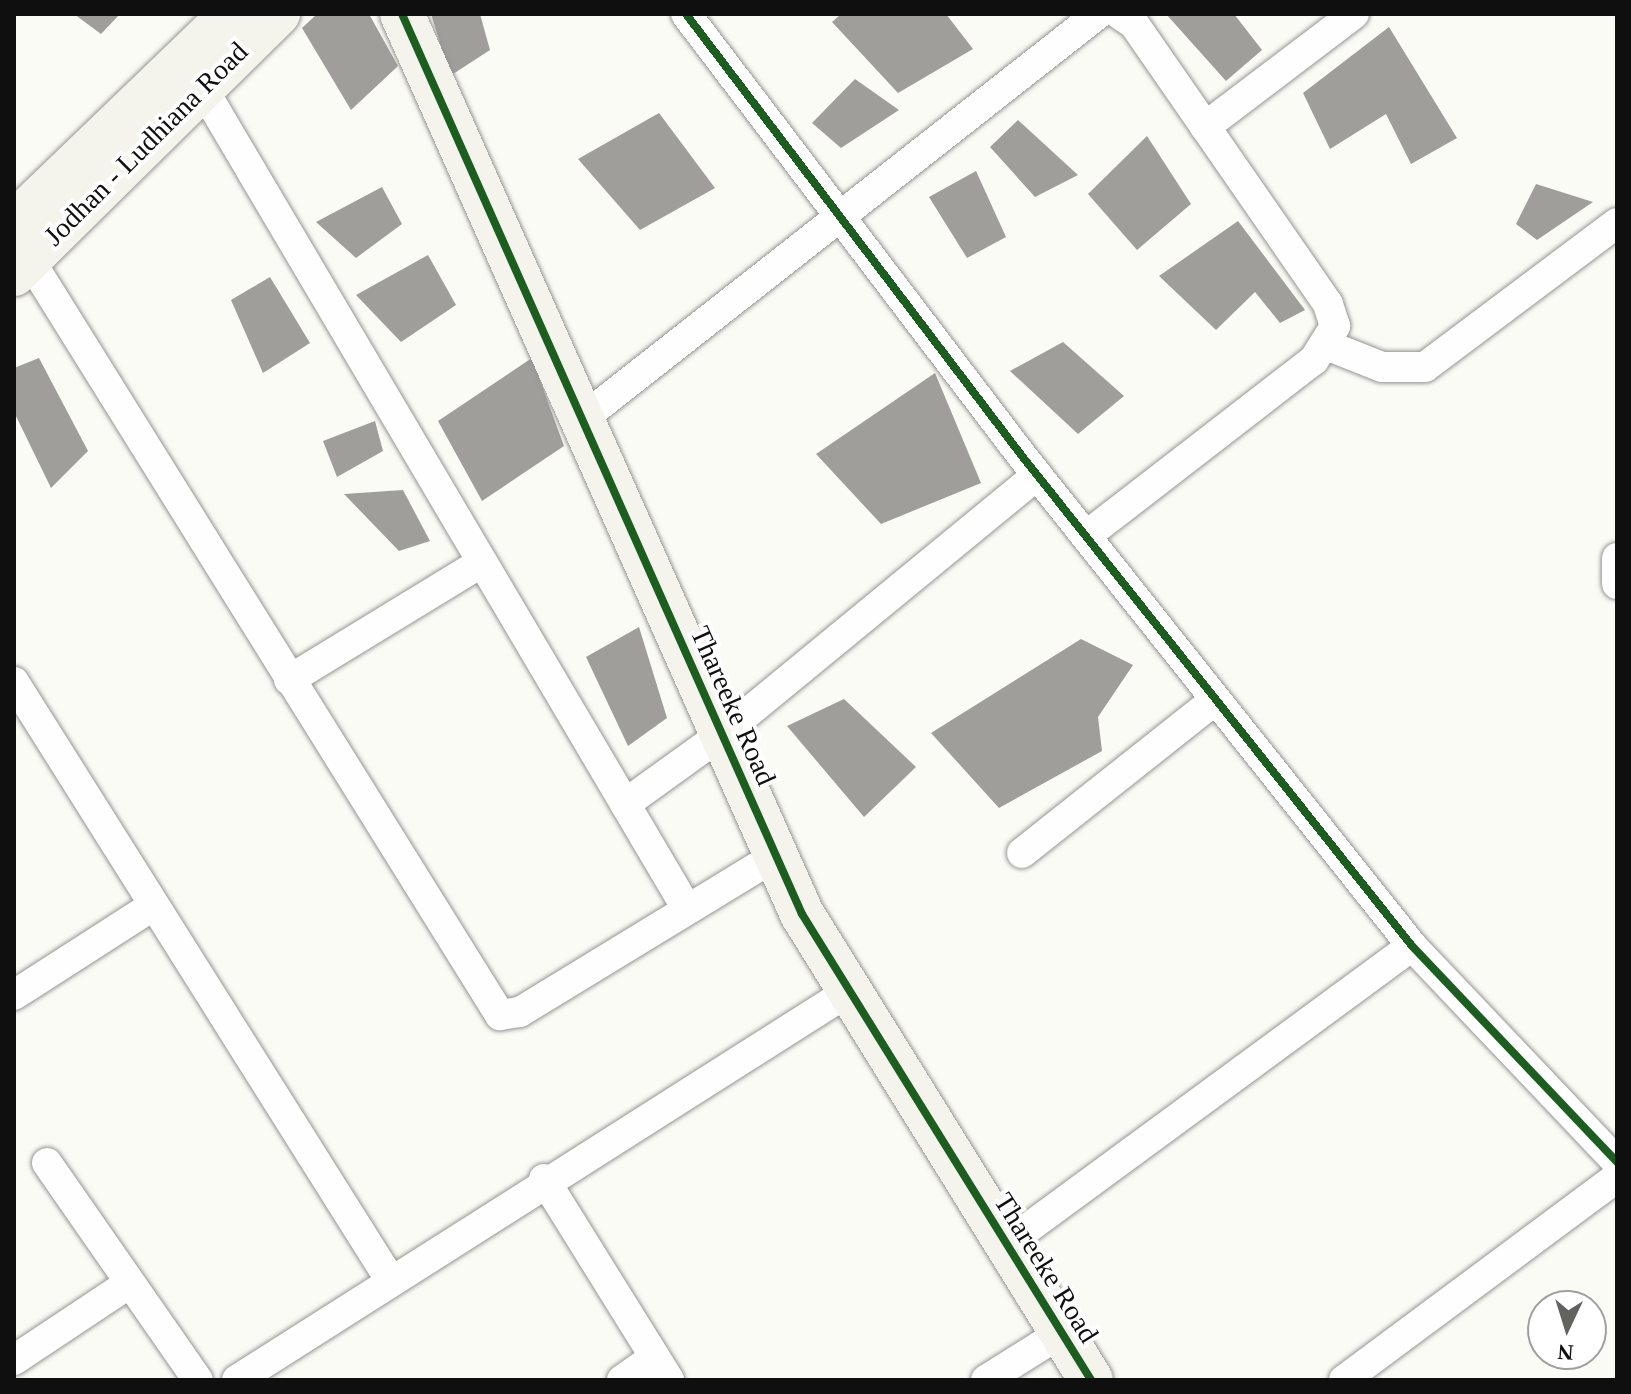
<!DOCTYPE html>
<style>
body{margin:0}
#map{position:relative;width:1631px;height:1394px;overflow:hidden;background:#fbfbf6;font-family:"Times New Roman",serif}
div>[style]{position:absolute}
.building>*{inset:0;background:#9f9e9b}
.roads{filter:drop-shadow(0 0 2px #959593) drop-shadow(0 0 2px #959593)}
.street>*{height:30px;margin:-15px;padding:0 15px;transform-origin:15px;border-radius:15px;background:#fefefe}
.secondary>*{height:44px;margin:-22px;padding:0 22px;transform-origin:22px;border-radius:22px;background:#f4f3ec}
.cycleway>*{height:8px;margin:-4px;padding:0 4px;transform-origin:4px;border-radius:4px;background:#1b5e20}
span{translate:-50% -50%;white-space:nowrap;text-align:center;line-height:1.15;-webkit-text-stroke:8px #fff;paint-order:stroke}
.street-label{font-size:28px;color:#0f0f0f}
.frame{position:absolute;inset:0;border:16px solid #0f0f0f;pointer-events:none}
.north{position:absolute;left:1527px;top:1290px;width:80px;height:80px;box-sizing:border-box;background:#fff;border:2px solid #9f9f9f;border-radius:50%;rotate:184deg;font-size:22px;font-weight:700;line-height:32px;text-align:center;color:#0f0f0f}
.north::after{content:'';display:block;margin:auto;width:28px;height:36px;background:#626260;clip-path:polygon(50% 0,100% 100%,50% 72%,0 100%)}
</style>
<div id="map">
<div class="building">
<i style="clip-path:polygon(74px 14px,120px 14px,101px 34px)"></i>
<i style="clip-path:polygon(317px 14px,369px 14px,398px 66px,351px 110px,302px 28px)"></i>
<i style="clip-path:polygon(431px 14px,480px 14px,490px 50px,450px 76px)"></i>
<i style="clip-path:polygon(841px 14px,946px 14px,973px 49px,898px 93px,832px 22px)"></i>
<i style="clip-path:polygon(1166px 14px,1234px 14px,1262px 50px,1226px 81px)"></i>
<i style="clip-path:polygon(1389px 27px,1457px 138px,1411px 164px,1386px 114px,1330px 149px,1303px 93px)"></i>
<i style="clip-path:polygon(855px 79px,899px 110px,841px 148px,812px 123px)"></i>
<i style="clip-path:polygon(659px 113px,715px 188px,640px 230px,578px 159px)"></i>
<i style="clip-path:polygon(1018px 120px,1078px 175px,1035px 197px,990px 147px)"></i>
<i style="clip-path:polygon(1147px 136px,1191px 204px,1137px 250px,1088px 194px)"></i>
<i style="clip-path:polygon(976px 171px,1006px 237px,967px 258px,929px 197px)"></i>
<i style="clip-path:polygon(1536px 184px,1593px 202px,1537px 240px,1516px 224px)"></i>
<i style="clip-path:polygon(382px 187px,402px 224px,356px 258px,316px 222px)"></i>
<i style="clip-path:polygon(1238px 221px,1305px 310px,1280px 323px,1255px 292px,1216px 330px,1159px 276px)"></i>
<i style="clip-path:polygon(428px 255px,456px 305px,401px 342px,356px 295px)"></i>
<i style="clip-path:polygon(270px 277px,310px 343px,263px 373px,231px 300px)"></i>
<i style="clip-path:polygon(1063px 342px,1124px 396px,1078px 434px,1010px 371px)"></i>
<i style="clip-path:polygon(39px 358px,88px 451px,51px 488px,14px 412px,14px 368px)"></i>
<i style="clip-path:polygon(532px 358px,564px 446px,482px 501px,438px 421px)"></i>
<i style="clip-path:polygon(935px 373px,981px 483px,881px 524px,816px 454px)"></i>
<i style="clip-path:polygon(375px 421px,383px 451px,337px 477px,323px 441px)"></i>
<i style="clip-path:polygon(403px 490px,430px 541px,399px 551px,344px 494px)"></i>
<i style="clip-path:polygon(639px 627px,667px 718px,628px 746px,586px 657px)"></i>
<i style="clip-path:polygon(1081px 639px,1133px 665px,1098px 717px,1102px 751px,999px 808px,931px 733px)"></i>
<i style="clip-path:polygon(844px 699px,916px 767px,864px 817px,787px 726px)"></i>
</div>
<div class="roads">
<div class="street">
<i style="left:686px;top:14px;width:555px;rotate:52.76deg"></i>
<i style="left:1022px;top:456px;width:626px;rotate:51.48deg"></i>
<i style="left:1412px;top:946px;width:298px;rotate:46.5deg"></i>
<i style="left:203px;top:89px;width:950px;rotate:59.44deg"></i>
<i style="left:1205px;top:127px;width:187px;rotate:-37.2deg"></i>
<i style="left:29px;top:259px;width:891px;rotate:58.08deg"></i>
<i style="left:500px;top:1015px;width:20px;rotate:-9deg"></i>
<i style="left:520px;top:1012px;width:300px;rotate:-31.4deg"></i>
<i style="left:1329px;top:346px;width:57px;rotate:21.6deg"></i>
<i style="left:1382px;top:367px;width:43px"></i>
<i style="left:1425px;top:367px;width:240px;rotate:-36.9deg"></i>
<i style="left:582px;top:419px;width:656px;rotate:-38.13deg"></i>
<i style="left:1086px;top:536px;width:288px;rotate:-37.7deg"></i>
<i style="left:1314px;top:360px;width:40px;rotate:-58deg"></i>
<i style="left:1335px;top:326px;width:23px;rotate:-108deg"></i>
<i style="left:1328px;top:304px;width:341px;rotate:-124.7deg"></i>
<i style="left:1134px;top:24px;width:18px;rotate:-146deg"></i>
<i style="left:1617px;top:558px;width:26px;rotate:90deg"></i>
<i style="left:289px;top:680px;width:226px;rotate:-31.4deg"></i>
<i style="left:14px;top:682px;width:704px;rotate:57.82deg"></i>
<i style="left:625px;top:804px;width:120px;rotate:-35.8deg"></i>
<i style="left:722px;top:734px;width:408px;rotate:-39.4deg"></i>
<i style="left:1022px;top:853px;width:245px;rotate:-38.4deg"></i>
<i style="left:14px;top:995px;width:163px;rotate:-32.7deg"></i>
<i style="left:47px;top:1163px;width:264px;rotate:55.2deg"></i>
<i style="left:544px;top:1179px;width:237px;rotate:58.1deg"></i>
<i style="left:1005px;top:1245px;width:505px;rotate:-36.3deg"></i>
<i style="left:14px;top:1360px;width:139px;rotate:-33.6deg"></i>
<i style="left:237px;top:1380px;width:722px;rotate:-32.43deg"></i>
<i style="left:622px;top:1380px;width:40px;rotate:-34.9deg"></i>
<i style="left:986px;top:1380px;width:89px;rotate:-32.1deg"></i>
<i style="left:1344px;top:1380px;width:340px;rotate:-36.6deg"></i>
</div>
<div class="secondary">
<i style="left:402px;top:14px;width:985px;rotate:66.04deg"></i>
<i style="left:802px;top:914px;width:548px;rotate:58.19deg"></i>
<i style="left:14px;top:223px;width:301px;rotate:-43.9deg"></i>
<i style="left:14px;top:274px;width:371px;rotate:-44.6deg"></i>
</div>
</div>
<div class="cycleway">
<i style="left:402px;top:14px;width:985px;rotate:66.04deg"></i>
<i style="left:802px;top:914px;width:548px;rotate:58.19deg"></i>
<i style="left:686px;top:14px;width:555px;rotate:52.76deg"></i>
<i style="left:1022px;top:456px;width:626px;rotate:51.48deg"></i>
<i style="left:1412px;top:946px;width:298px;rotate:46.5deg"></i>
</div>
<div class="street-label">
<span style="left:146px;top:144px;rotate:-45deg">Jodhan - Ludhiana Road</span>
<span style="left:733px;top:706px;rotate:66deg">Thareeke Road</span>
<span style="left:1046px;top:1268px;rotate:58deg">Thareeke Road</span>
</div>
<div class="frame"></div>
<div class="north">N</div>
</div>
